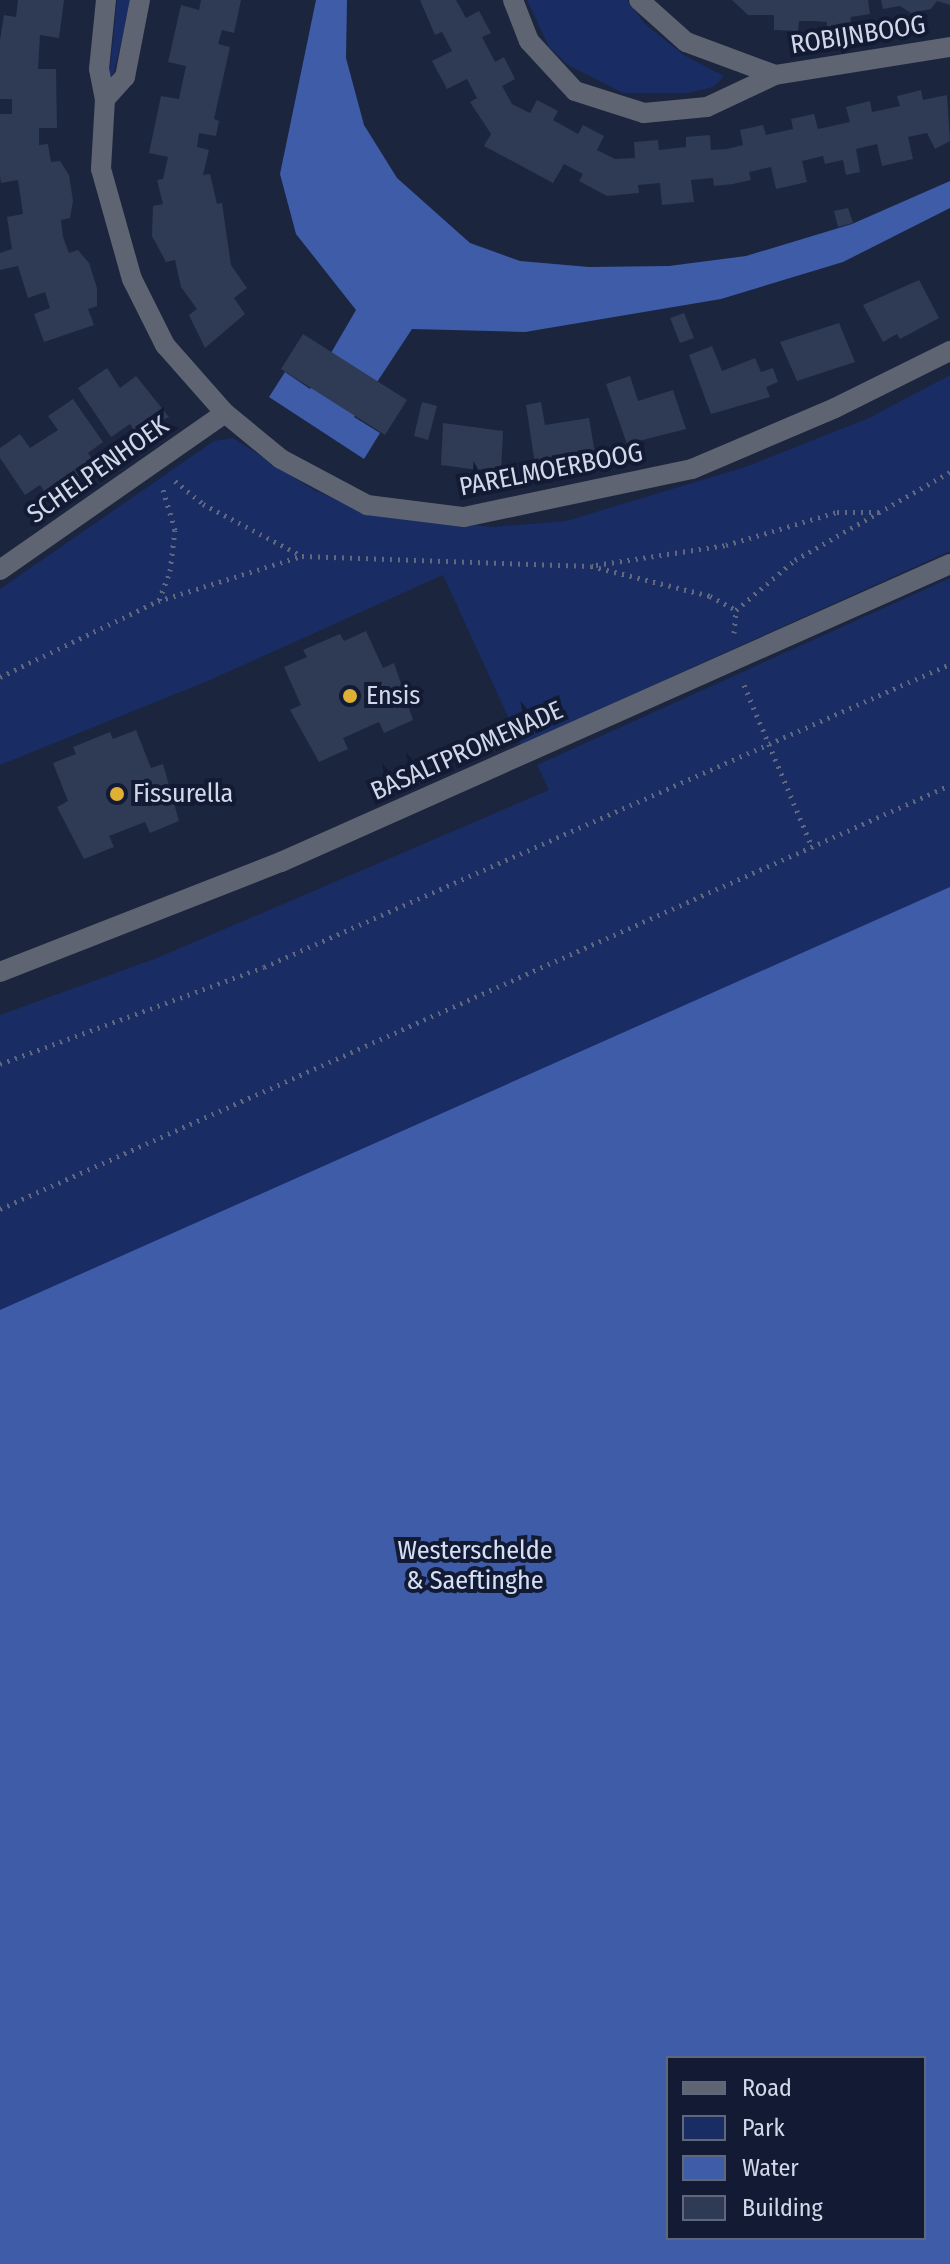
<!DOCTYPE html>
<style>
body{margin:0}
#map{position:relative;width:950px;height:2264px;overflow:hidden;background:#1b253e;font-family:"Fira Sans Condensed",sans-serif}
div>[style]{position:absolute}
.green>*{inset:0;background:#192c63}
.water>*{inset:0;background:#3f5ca9}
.building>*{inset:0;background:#2f3a54}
.path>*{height:5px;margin-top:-2.5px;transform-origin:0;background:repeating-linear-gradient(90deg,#5f687e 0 2px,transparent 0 8px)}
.minor>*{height:20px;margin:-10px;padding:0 10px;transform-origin:10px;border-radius:10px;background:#5e6471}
.dots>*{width:22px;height:22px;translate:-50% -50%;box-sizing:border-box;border:4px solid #121b33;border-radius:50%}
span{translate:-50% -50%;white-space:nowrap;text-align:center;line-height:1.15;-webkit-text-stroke:8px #121b33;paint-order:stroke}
.street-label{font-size:26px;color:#d1d8e9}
.poi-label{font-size:26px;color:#d1d8e9}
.left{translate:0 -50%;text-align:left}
.park-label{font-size:26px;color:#d6e0f5}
.legend{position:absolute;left:666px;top:2056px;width:260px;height:184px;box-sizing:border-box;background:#121b33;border:2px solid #5e677c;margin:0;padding:10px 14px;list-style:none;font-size:24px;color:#d1d8e9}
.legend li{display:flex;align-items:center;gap:16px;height:40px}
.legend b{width:40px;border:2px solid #5e677c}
</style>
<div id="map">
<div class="green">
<i style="clip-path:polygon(117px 0,132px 0,112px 79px,109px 77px)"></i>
<i style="clip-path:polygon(527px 0,627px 0,645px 24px,684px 55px,724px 76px,713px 87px,688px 93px,623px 93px,568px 65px,549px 47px)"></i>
<i style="clip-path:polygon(950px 375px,950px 551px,521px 745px,443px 575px,210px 680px,0 765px,0 589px,214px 441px,233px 438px,312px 489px,366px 513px,492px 527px,566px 521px,745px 467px,869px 418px)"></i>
<i style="clip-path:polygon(evenodd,950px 578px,950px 2264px,0 2264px,0 1015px,157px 958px,549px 790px,537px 765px,950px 578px,668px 2058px,924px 2058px,924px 2238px,668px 2238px,668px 2058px)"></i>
</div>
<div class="water">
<i style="clip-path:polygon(316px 0,347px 0,346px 58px,364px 125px,397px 178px,470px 243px,520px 261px,589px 267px,669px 266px,746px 256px,852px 224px,950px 181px,950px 208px,843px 262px,721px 299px,525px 332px,412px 329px,354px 417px,380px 433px,364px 459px,269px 397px,285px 372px,310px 389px,356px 310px,296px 234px,280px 174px)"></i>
<i style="clip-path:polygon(evenodd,950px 887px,950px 2264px,0 2264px,0 1310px,950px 887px,924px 2058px,924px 2238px,668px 2238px,668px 2058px,924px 2058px)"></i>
</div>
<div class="building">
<i style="clip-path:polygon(18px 0,64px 0,59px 38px,40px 35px,38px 69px,56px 69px,57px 128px,39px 128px,39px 145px,48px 144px,51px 162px,60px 161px,69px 175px,73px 201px,70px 218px,61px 220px,63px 237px,69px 253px,78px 250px,89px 263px,97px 288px,97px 306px,88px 309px,94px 325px,44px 342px,34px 314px,50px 308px,45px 292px,28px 298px,18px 266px,0 270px,0 253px,12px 249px,7px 217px,23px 214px,18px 180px,1px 183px,0 176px,0 114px,12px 114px,12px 99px,0 99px,0 40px,4px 15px,16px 17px)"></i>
<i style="clip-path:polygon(201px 0,241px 0,234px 33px,222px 30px,218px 44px,230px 47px,214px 119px,219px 121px,216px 136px,199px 133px,197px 147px,209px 150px,203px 175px,210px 174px,217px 204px,222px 203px,231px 265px,247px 288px,234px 298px,245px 314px,205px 348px,189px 315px,197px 309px,181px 287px,175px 260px,166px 262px,152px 236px,153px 206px,163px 204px,157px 180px,163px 179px,168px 157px,149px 153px,161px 96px,179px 99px,186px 66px,168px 62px,181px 5px,199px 10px)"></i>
<i style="clip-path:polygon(420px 0,456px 0,466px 18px,479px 11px,491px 33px,482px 37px,495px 62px,504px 57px,515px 79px,502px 86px,512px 104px,530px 113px,537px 100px,558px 111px,553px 120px,578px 134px,583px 125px,604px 136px,597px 150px,615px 159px,635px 158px,634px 142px,658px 140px,659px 150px,686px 147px,686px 137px,710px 135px,711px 150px,727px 149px,743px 145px,740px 130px,763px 125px,766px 135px,793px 129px,791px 119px,814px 114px,818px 129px,850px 122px,846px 107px,870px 101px,872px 112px,900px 106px,897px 96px,921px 90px,923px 100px,947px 95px,950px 141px,935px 149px,927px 133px,908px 137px,913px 159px,882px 166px,877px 144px,856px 149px,860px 172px,846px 175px,843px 160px,825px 164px,823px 156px,802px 161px,807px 182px,776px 189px,771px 167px,749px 172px,751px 180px,733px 184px,714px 186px,713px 178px,691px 180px,694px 202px,662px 205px,660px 183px,638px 185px,639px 193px,607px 196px,579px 181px,583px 174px,564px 164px,553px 183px,484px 146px,491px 134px,470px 102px,477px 98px,467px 79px,447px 89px,432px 61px,452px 51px,442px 32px,435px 35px)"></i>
<i style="clip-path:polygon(732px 0,868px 0,870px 14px,851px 17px,850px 32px,826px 32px,827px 22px,813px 21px,799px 21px,798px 31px,774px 30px,774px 15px,748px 15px)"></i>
<i style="clip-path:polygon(881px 0,950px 0,950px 5px,937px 1px,931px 9px,911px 13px,900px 6px,883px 9px)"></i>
<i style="clip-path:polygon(848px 208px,853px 223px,838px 227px,834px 211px)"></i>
<i style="clip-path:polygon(919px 280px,939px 318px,900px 339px,897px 334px,883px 342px,863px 305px)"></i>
<i style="clip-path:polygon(684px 313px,694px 338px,680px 343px,670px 318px)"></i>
<i style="clip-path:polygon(839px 323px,855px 362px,797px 381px,780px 342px)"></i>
<i style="clip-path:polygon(303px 334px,407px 400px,385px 435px,281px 369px)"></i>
<i style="clip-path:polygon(712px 346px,722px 371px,755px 358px,761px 372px,773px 368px,778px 382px,766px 387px,770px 397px,711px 414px,689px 355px)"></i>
<i style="clip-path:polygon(107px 368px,120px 388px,136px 376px,169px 417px,135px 432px,130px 424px,111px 437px,78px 388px)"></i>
<i style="clip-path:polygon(630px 376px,638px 401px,673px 390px,686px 429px,627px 444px,606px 384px)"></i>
<i style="clip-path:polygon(73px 399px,103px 442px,88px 453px,93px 460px,70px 485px,45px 493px,40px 485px,25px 495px,0 458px,0 448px,20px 434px,30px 448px,58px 430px,48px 416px)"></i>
<i style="clip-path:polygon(422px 402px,437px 406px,428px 440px,414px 436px)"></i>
<i style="clip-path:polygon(541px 402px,545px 425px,589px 418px,596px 459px,535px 464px,526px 405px)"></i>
<i style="clip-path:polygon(443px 423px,503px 431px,501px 473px,441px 465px)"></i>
<i style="clip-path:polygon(366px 631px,383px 668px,394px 663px,413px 720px,384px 733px,379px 722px,343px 738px,348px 749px,319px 762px,290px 710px,301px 705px,284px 667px,307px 657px,303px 650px,340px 634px,344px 641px)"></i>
<i style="clip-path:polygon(136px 730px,151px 768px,163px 764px,179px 821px,150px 833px,145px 822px,109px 836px,114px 847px,84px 859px,57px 807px,68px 801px,53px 763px,76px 754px,73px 747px,110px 732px,113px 739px)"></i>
</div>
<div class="path">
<i style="left:175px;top:481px;width:36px;rotate:39deg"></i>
<i style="left:203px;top:504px;width:110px;rotate:27.7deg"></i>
<i style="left:596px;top:565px;width:132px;rotate:-8.7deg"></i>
<i style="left:726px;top:545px;width:116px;rotate:-16.6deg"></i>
<i style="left:837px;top:512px;width:42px"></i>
<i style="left:159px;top:600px;width:31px;rotate:-69deg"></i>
<i style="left:170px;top:571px;width:41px;rotate:-83deg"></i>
<i style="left:175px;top:530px;width:46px;rotate:-106.5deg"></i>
<i style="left:734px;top:633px;width:23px;rotate:-85deg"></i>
<i style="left:736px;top:610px;width:77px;rotate:-40.3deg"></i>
<i style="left:795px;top:560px;width:178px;rotate:-29.6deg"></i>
<i style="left:0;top:677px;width:175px;rotate:-25.7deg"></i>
<i style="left:158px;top:601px;width:151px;rotate:-17.4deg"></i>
<i style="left:302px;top:556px;width:289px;rotate:2deg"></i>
<i style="left:591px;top:566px;width:123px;rotate:14.1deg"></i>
<i style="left:710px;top:596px;width:30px;rotate:28deg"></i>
<i style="left:744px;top:685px;width:176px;rotate:67.2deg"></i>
<i style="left:0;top:1064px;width:281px;rotate:-20.2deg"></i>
<i style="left:264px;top:967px;width:750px;rotate:-23.83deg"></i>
<i style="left:0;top:1209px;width:1040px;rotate:-24.05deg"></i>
</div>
<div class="minor">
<i style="left:106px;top:0;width:69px;rotate:95.8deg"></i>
<i style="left:99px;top:69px;width:31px;rotate:79deg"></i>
<i style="left:105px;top:99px;width:70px;rotate:93.3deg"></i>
<i style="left:101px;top:169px;width:114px;rotate:74.3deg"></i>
<i style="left:132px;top:279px;width:74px;rotate:63.4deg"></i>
<i style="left:165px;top:345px;width:91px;rotate:48.6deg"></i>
<i style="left:225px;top:413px;width:72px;rotate:39.4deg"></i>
<i style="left:281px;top:459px;width:98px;rotate:28.1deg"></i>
<i style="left:367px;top:505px;width:98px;rotate:7.1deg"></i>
<i style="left:464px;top:517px;width:233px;rotate:-11.9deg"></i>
<i style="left:692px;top:469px;width:155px;rotate:-23.1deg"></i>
<i style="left:835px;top:408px;width:128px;rotate:-26.4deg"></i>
<i style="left:513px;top:0;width:44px;rotate:68.7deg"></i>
<i style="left:529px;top:41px;width:68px;rotate:47.4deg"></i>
<i style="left:575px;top:91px;width:72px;rotate:17.7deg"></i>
<i style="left:644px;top:113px;width:63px;rotate:-5.4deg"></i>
<i style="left:707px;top:107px;width:75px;rotate:-25.2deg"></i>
<i style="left:775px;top:75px;width:177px;rotate:-9.1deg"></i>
<i style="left:639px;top:0;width:63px;rotate:41.8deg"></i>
<i style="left:686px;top:42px;width:95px;rotate:20.3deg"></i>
<i style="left:105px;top:99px;width:30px;rotate:-48deg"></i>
<i style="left:125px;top:77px;width:78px;rotate:-79deg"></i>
<i style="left:0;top:570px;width:274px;rotate:-34.9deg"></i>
<i style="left:0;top:972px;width:302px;rotate:-21.4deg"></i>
<i style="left:281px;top:862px;width:732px;rotate:-24.01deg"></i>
</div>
<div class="dots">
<i style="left:350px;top:696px;background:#e0b034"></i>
<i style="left:117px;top:794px;background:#e0b034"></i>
</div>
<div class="street-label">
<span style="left:858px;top:35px;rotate:-9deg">ROBIJNBOOG</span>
<span style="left:98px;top:470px;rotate:-35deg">SCHELPENHOEK</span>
<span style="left:551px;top:470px;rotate:-11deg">PARELMOERBOOG</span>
<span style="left:467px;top:751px;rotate:-24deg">BASALTPROMENADE</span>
</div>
<div class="poi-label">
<span class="left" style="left:366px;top:696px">Ensis</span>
<span class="left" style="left:133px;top:794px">Fissurella</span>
</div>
<div class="park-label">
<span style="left:475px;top:1566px">Westerschelde<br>&amp; Saeftinghe</span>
</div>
<ul class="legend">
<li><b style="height:10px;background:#5e6471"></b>Road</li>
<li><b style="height:22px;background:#192c63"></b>Park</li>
<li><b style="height:22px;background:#3f5ca9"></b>Water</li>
<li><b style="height:22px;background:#2f3a54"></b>Building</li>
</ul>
</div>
